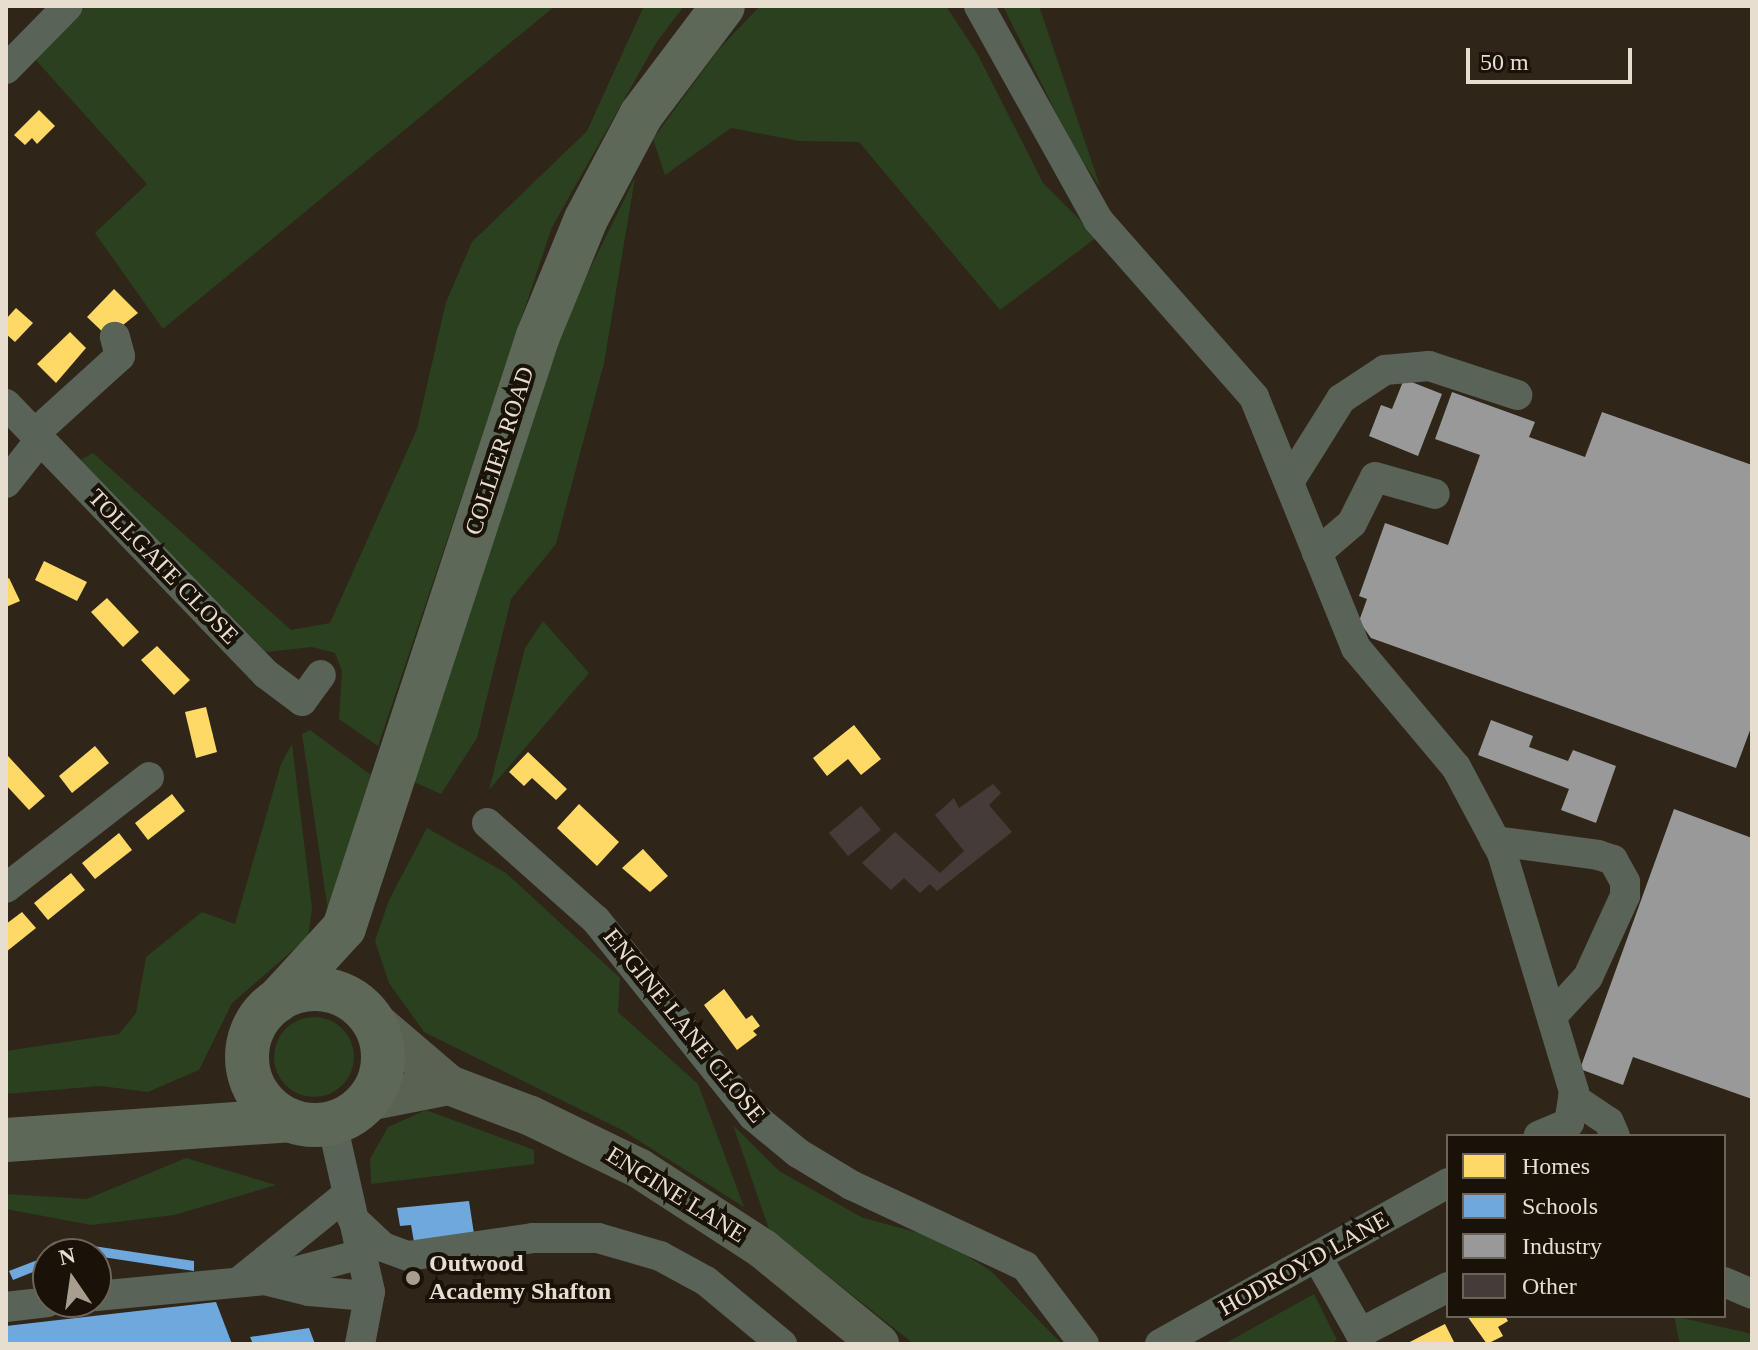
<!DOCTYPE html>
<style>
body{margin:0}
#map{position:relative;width:1758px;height:1350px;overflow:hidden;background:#2f2619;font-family:"Times New Roman",serif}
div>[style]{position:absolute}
.green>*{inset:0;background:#2a401e}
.round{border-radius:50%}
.homes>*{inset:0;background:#ffd966}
.schools>*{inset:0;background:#6fa8dc}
.industry>*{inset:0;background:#999}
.building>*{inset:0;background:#453c3a}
.minor>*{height:30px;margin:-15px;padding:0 15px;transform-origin:15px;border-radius:15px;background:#596358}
.major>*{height:40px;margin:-20px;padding:0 20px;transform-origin:20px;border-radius:20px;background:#5a6254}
.highway>*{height:44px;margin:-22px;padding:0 22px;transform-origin:22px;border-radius:22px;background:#5d6859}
.highway>.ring{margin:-22px;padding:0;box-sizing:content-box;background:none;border:44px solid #5d6859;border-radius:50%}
.dots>*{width:22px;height:22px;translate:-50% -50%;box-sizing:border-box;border:4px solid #191209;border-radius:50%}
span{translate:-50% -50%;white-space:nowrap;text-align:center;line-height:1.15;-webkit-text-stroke:8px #191209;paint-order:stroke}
.street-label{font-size:24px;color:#e8ded0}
.poi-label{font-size:24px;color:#e8ded0;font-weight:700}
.left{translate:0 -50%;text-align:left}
.frame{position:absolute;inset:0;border:8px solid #e8ded0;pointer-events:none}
.legend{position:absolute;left:1446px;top:1134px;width:280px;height:184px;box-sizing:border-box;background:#191209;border:2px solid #6c6459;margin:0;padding:10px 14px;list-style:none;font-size:24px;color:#e8ded0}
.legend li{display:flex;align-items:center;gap:16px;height:40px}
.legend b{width:40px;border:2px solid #6c6459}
.north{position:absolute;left:32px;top:1238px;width:80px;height:80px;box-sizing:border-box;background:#191209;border:2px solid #6c6459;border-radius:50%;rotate:347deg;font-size:22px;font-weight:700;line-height:32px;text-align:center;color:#e8ded0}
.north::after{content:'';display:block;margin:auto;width:28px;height:36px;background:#a79e90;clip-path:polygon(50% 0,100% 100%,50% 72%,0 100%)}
.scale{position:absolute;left:1466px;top:48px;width:166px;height:36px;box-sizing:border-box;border:4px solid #e8ded0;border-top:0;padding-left:10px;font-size:24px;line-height:28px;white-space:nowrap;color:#e8ded0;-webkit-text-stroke:6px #191209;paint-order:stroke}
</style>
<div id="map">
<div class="green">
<i style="clip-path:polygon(86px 6px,555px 6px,163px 329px,95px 233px,147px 184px,34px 58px)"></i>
<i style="clip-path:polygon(644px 6px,684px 6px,656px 43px,552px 227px,378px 746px,339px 719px,342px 671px,335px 653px,312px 647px,266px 652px,80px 460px,93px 453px,291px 630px,330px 623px,417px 429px,446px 302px,472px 242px,587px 131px)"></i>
<i style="clip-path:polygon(760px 6px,946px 6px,978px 55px,1043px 183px,1097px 237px,1000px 310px,859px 142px,799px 141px,731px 128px,665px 175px,653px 139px,719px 49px)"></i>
<i style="clip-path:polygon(1003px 6px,1039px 6px,1101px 189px,1072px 145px)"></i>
<i style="clip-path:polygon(635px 178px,604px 363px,556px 544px,511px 599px,477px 738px,441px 794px,414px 782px,553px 343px)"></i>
<i style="clip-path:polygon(543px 621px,589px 673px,489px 790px,525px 648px)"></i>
<i style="clip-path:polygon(310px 730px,371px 775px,328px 911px,302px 734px)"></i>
<i style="clip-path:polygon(292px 744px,312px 908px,308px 937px,232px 1003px,199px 1070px,148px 1092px,100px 1086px,6px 1094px,6px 1051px,119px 1034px,136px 1013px,146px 957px,202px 912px,235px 924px,281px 764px)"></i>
<i style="clip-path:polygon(427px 828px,506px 873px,620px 978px,618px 1012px,698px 1084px,744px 1207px,622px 1130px,424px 1032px,389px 983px,375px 941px,389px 900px)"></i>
<i class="round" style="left:274px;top:1017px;width:80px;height:80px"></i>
<i style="clip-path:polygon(426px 1110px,534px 1150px,534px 1164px,371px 1184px,370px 1159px,388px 1127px)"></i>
<i style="clip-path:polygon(733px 1125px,779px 1171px,863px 1218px,938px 1238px,991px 1271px,1062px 1344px,914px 1344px,769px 1229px)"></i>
<i style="clip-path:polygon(186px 1158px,276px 1185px,174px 1215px,91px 1225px,6px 1209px,6px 1194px,87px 1199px)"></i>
<i style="clip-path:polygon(1314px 1294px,1337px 1340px,1331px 1344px,1224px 1344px)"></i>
<i style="clip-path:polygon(1674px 1316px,1752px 1334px,1752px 1344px,1680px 1344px)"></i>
</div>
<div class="homes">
<i style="clip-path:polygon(39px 110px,55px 126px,37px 144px,32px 138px,25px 145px,14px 135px)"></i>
<i style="clip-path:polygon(114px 289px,138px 313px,108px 337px,87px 317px)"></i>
<i style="clip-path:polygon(16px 308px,33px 323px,15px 342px,6px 334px,6px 319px)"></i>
<i style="clip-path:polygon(70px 332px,86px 348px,56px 383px,37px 364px)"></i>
<i style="clip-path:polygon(44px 561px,87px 582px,77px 601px,35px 580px)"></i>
<i style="clip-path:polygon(9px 578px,20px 601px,6px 607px,6px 580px)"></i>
<i style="clip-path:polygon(107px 598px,139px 632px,123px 647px,91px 612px)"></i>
<i style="clip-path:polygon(157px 646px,190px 680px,174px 695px,141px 660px)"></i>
<i style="clip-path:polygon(206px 707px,217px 752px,196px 758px,185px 712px)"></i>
<i style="clip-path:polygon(854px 725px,881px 759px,861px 775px,848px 759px,827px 776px,813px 758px)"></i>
<i style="clip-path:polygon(95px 746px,109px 763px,72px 793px,59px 776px)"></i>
<i style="clip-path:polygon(528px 752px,567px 789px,556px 800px,532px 778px,524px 786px,509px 772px)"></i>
<i style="clip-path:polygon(8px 756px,45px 796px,29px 810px,6px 785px)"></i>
<i style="clip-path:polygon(172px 794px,185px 811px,148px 840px,135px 823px)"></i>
<i style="clip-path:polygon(579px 804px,619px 842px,597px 866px,557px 828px)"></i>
<i style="clip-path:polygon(119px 833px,132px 850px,95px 879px,82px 863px)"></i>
<i style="clip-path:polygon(643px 849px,668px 876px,650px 892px,622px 868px)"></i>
<i style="clip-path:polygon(71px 873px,85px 890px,48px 920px,34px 903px)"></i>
<i style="clip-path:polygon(22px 912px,36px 928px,6px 952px,6px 924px)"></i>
<i style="clip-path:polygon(724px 989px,746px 1019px,752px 1015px,760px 1026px,753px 1031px,757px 1035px,737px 1050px,704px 1005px)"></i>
<i style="clip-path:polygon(1467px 1316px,1505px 1316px,1508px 1321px,1498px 1327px,1503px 1336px,1487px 1344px)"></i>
<i style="clip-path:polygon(1445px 1324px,1455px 1344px,1406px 1344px,1431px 1331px)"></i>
</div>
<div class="schools">
<i style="clip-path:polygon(469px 1201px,474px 1234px,414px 1242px,411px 1225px,400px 1226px,397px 1208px)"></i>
<i style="clip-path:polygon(93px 1246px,194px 1261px,194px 1271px,96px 1256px)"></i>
<i style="clip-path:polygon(74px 1247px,77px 1254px,56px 1254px)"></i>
<i style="clip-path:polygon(48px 1256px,48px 1266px,13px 1280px,9px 1271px)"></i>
<i style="clip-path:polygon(216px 1302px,232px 1344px,6px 1344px,6px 1326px)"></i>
<i style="clip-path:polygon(309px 1328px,315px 1344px,253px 1344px,250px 1337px)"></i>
</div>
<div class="industry">
<i style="clip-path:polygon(1404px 379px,1442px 394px,1418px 456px,1369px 436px,1381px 405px,1392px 409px)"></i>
<i style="clip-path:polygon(1452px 392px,1535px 422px,1529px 437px,1585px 457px,1602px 412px,1752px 465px,1752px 725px,1736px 768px,1371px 638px,1359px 621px,1367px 599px,1359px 596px,1385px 523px,1448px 545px,1480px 455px,1435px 439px)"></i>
<i style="clip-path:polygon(1491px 720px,1533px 736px,1529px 747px,1568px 761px,1573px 750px,1616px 766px,1596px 823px,1561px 810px,1569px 789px,1478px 755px)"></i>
<i style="clip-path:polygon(1674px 809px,1752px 838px,1752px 1099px,1633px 1057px,1623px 1085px,1580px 1069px)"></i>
</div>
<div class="building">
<i style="clip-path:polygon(993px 784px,1001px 793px,989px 805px,1012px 832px,937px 891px,930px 884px,920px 893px,904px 878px,891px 890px,862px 863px,895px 832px,940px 873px,964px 851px,935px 815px,954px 798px,959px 808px)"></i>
<i style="clip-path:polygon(861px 806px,881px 830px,848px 856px,829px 833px)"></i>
</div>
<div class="minor">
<i style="left:979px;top:6px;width:245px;rotate:60.9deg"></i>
<i style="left:1098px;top:220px;width:236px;rotate:48.6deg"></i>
<i style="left:1254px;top:397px;width:271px;rotate:67.9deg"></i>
<i style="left:1356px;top:648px;width:155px;rotate:50deg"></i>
<i style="left:1456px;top:767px;width:98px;rotate:61.9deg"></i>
<i style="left:1502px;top:853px;width:250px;rotate:73.2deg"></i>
<i style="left:1574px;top:1092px;width:31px;rotate:99deg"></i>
<i style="left:1569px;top:1123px;width:33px;rotate:157deg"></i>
<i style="left:6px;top:69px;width:88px;rotate:-45.5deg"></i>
<i style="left:6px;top:404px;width:375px;rotate:46.1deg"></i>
<i style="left:266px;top:674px;width:45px;rotate:36.9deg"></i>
<i style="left:302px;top:701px;width:32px;rotate:-54deg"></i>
<i style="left:34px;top:434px;width:116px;rotate:-42.2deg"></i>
<i style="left:120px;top:356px;width:20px;rotate:-105deg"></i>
<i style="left:1289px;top:482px;width:98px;rotate:-57.9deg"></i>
<i style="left:1341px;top:399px;width:53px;rotate:-33.4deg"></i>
<i style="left:1385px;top:370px;width:44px;rotate:-5.2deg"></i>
<i style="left:1429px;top:366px;width:93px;rotate:18.2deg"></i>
<i style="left:6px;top:483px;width:55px;rotate:-51.7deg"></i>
<i style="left:1317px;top:553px;width:46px;rotate:-40.6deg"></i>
<i style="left:1352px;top:523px;width:51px;rotate:-63.4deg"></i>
<i style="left:1375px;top:477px;width:62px;rotate:15.8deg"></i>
<i style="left:487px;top:823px;width:146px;rotate:41.7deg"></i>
<i style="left:596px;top:920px;width:251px;rotate:51.3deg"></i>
<i style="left:753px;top:1116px;width:58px;rotate:39.4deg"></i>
<i style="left:798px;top:1153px;width:62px;rotate:31.1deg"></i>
<i style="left:851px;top:1185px;width:192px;rotate:25deg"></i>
<i style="left:1025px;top:1266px;width:98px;rotate:52.9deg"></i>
<i style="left:1495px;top:841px;width:104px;rotate:7.7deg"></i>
<i style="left:1598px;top:855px;width:16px;rotate:18deg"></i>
<i style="left:1613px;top:860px;width:25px;rotate:61deg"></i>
<i style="left:1625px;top:882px;width:14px;rotate:90deg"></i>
<i style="left:1625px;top:896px;width:89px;rotate:114.6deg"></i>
<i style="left:1588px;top:977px;width:50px;rotate:132.6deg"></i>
<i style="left:6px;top:888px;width:181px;rotate:-37.8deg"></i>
<i style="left:1573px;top:1098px;width:43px;rotate:33.7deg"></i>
<i style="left:1609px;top:1122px;width:15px;rotate:67deg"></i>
<i style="left:332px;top:1123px;width:173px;rotate:77.3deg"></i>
<i style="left:370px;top:1292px;width:53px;rotate:100.9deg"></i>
<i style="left:352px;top:1218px;width:42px;rotate:43.1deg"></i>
<i style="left:383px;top:1247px;width:27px;rotate:20deg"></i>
<i style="left:408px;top:1256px;width:126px;rotate:-8.2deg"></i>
<i style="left:533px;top:1238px;width:65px"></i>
<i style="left:598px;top:1238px;width:65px;rotate:16.2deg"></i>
<i style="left:660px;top:1256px;width:52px;rotate:28.5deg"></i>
<i style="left:706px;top:1281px;width:99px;rotate:39.7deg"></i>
<i style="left:1317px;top:1257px;width:87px;rotate:60.5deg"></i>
<i style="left:1360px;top:1333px;width:99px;rotate:-27.6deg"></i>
<i style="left:264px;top:1280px;width:46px;rotate:13.7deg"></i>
<i style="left:309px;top:1291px;width:59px;rotate:4.8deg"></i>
<i style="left:240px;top:1281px;width:135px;rotate:-39deg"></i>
<i style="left:1724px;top:1282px;width:30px;rotate:23deg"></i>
<i style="left:96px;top:1296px;width:169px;rotate:-5.4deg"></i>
<i style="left:264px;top:1280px;width:101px;rotate:-14.9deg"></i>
<i style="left:6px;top:1307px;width:42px;rotate:-6.8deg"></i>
<i style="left:1160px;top:1344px;width:330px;rotate:-29.2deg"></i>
</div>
<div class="major">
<i style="left:373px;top:1020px;width:100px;rotate:40.5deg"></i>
<i style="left:449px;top:1085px;width:88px;rotate:20.7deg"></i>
<i style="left:531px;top:1116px;width:121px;rotate:25.9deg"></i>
<i style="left:640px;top:1169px;width:147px;rotate:33deg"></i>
<i style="left:763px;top:1249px;width:150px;rotate:39.3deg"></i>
<i style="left:367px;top:1101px;width:84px;rotate:-11deg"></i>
</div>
<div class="highway">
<i class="ring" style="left:247px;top:989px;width:92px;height:92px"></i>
<i style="left:277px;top:1001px;width:99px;rotate:-47.5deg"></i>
<i style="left:344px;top:928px;width:623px;rotate:-71.86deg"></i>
<i style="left:538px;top:336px;width:126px;rotate:-67.7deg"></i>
<i style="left:586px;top:219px;width:118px;rotate:-62.1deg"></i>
<i style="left:641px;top:115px;width:136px;rotate:-53deg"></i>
<i style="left:6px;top:1140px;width:284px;rotate:-4deg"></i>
</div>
<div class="dots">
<i style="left:413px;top:1278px;background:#a79e90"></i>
</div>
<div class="street-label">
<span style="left:500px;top:451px;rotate:-72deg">COLLIER ROAD</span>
<span style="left:163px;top:567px;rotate:46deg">TOLLGATE CLOSE</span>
<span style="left:684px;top:1026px;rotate:51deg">ENGINE LANE CLOSE</span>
<span style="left:676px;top:1195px;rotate:32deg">ENGINE LANE</span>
<span style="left:1304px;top:1264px;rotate:-29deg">HODROYD LANE</span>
</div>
<div class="poi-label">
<span class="left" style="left:429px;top:1278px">Outwood<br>Academy Shafton</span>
</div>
<div class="frame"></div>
<ul class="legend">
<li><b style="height:22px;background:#ffd966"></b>Homes</li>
<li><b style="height:22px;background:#6fa8dc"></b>Schools</li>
<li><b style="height:22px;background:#999"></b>Industry</li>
<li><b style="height:22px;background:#453c3a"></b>Other</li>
</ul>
<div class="north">N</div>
<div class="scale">50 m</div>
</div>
